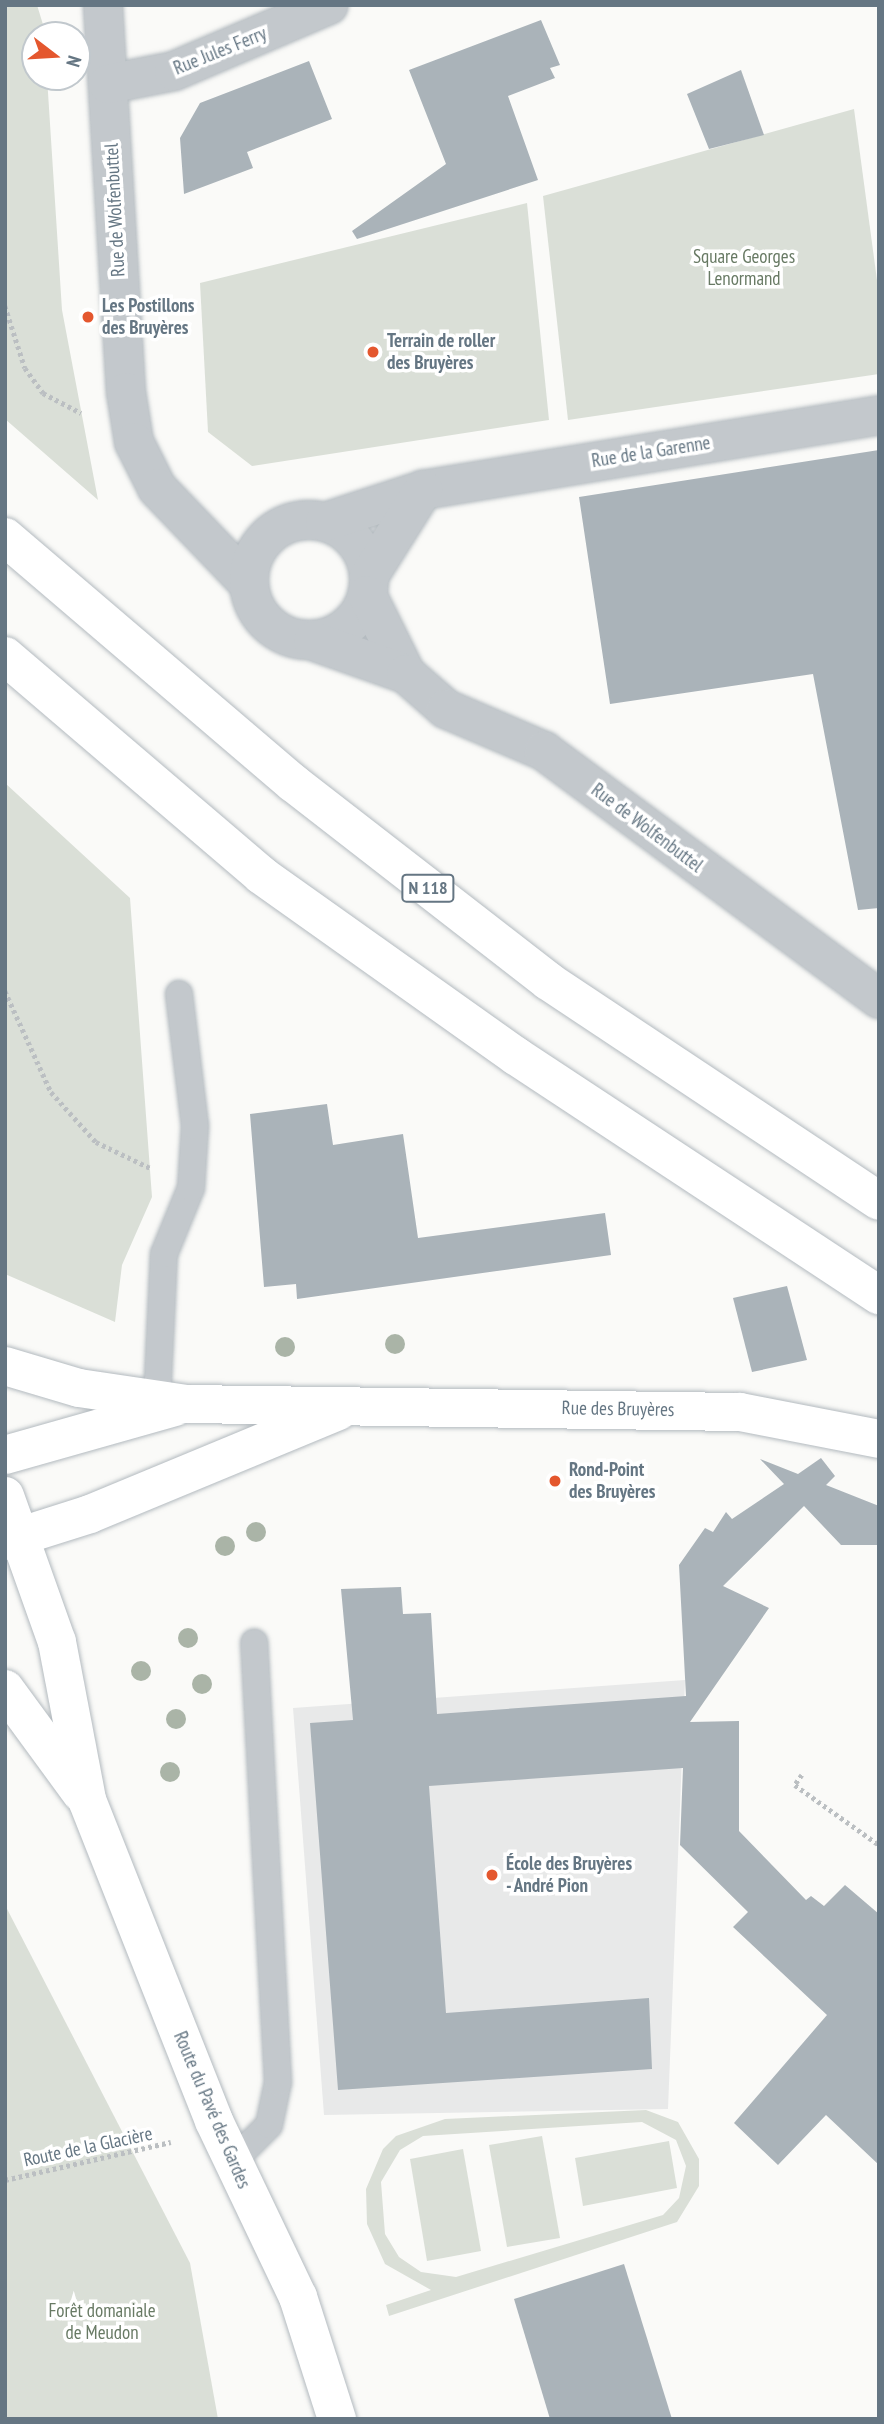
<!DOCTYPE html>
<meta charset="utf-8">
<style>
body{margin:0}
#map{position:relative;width:884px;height:2424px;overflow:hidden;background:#fafaf8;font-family:"PT Sans Narrow",sans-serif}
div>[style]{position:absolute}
.built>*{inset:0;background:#e8e9e9}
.green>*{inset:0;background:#dadfd7}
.building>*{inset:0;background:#aab3b9}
.path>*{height:4.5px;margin-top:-2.25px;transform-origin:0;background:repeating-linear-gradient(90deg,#bbbfc2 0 3.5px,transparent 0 7px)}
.roads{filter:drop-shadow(0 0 2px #b3babf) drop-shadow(0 0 2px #b3babf)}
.lane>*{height:26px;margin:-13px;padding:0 13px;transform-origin:13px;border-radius:13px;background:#c3c8cc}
.street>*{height:38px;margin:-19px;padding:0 19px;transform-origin:19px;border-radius:19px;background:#c3c8cc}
.street>.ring{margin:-19px;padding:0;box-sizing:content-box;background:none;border:38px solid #c3c8cc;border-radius:50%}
.secondary>*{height:38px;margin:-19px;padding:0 19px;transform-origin:19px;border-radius:19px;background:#fff}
.highway>*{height:38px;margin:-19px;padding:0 19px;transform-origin:19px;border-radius:19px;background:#fff}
.trees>*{width:20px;height:20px;margin:-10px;border-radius:50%;background:#aab4a7}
.dots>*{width:19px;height:19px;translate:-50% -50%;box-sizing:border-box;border:4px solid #fff;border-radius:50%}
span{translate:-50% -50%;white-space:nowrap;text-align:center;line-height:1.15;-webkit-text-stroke:7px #fff;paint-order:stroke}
.shield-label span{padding:2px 5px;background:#fff;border:2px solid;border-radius:5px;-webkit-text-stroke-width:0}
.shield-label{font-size:18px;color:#657683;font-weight:700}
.street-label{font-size:19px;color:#657683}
.park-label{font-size:19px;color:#687a64}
.poi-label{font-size:19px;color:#657683;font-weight:700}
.left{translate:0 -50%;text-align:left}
.frame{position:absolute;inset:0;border:7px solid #657683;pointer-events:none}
.north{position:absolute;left:21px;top:21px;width:70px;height:70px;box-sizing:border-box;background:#fff;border:2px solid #c1c8cd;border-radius:50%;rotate:107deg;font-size:19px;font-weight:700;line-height:28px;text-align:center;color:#657683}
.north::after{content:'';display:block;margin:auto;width:24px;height:32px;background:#e4572e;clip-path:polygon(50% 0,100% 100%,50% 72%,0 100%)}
</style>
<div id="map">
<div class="built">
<i style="clip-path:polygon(685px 1680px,668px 2109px,324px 2115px,293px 1708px)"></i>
</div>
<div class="green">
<i style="clip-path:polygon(5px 5px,37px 5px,45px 31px,35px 35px,35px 77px,47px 77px,62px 310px,98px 500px,5px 419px)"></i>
<i style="clip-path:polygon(854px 109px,879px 295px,879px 374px,568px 420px,543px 196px)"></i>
<i style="clip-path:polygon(527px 203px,549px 420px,252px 466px,208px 432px,200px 283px)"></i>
<i style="clip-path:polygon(5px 783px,130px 898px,152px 1197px,122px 1265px,115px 1322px,5px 1274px)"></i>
<i style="clip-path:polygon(5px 1905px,190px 2263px,218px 2419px,5px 2419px)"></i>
<i style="clip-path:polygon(evenodd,646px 2110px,678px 2122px,699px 2159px,699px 2186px,677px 2222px,389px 2316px,386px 2305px,431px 2290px,385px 2264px,367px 2224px,366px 2189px,383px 2149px,396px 2136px,445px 2119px,646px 2110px,642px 2122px,676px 2140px,686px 2166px,679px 2198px,663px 2215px,456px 2277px,421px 2272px,399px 2257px,385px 2234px,381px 2182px,400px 2150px,423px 2136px,642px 2122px)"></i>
<i style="clip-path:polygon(542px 2136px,560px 2238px,507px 2247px,489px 2145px)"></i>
<i style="clip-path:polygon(669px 2141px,677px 2188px,583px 2206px,575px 2158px)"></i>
<i style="clip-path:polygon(463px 2149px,481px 2251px,427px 2261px,410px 2159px)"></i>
</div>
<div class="building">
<i style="clip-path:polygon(541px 20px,560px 65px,550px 68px,555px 78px,508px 96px,538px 180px,357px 239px,352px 231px,446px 164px,409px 70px)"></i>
<i style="clip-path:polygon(309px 61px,332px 119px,247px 152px,253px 168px,184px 194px,180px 138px,200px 103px)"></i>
<i style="clip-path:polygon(741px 70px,764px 135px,709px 149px,687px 94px)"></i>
<i style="clip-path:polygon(879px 450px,879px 908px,858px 910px,813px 674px,610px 704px,579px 497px)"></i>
<i style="clip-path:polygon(327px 1104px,333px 1145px,403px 1134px,418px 1238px,605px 1213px,611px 1255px,297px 1299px,296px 1284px,264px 1287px,250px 1114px)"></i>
<i style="clip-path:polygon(787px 1286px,807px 1360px,752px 1372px,733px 1298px)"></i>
<i style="clip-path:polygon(821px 1458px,835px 1476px,826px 1485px,879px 1506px,879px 1545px,841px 1545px,804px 1506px,723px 1586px,769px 1608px,690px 1722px,739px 1721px,739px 1831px,806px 1900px,811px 1896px,824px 1906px,845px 1885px,879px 1914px,879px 2165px,826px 2115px,778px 2165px,734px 2123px,827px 2015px,733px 1927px,748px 1912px,680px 1845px,683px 1768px,429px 1786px,446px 2013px,649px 1998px,652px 2069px,338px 2090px,310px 1723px,353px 1720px,341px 1589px,401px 1587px,403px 1614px,431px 1613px,437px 1714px,686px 1696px,679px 1565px,705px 1528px,713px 1532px,726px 1512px,732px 1519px,784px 1484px,760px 1459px,798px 1474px)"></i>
<i style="clip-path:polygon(624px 2264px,672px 2419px,550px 2419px,514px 2299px)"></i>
</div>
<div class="path">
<i style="left:5px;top:306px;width:65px;rotate:72.1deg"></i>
<i style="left:25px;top:368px;width:31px;rotate:54deg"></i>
<i style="left:43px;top:393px;width:43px;rotate:27.8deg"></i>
<i style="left:5px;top:991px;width:111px;rotate:65.5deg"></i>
<i style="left:51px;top:1092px;width:67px;rotate:48deg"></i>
<i style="left:96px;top:1142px;width:62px;rotate:25.7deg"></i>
<i style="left:802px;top:1775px;width:12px;rotate:125deg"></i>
<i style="left:795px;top:1785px;width:103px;rotate:35.5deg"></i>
<i style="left:5px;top:2180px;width:170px;rotate:-12.9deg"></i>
</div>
<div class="roads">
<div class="lane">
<i style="left:157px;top:1400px;width:146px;rotate:-87.3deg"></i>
<i style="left:164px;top:1254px;width:71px;rotate:-67.8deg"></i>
<i style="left:191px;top:1188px;width:62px;rotate:-86.3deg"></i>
<i style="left:195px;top:1126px;width:133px;rotate:-96.9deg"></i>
<i style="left:232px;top:2162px;width:52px;rotate:-45deg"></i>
<i style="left:269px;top:2125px;width:44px;rotate:-78.2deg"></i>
<i style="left:278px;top:2082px;width:440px;rotate:-93.1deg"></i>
</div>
<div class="street">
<i style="left:103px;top:5px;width:388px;rotate:86.6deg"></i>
<i style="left:126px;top:392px;width:51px;rotate:80.9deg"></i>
<i style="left:134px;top:442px;width:51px;rotate:63.4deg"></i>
<i style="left:157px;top:488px;width:132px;rotate:46.2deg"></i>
<i style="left:108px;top:84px;width:67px;rotate:-11.1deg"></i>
<i style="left:174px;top:71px;width:168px;rotate:-23.1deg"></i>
<i class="ring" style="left:249px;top:520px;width:82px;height:82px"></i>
<i style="left:325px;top:522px;width:103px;rotate:-18.1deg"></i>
<i style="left:423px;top:490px;width:462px;rotate:-9.3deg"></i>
<i style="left:369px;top:576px;width:102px;rotate:-57.9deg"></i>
<i style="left:367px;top:595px;width:88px;rotate:63.7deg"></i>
<i style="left:313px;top:641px;width:99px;rotate:19.5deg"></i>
<i style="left:406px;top:674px;width:53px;rotate:41.2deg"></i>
<i style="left:446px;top:709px;width:107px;rotate:23.2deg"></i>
<i style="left:544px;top:751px;width:417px;rotate:36.5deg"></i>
</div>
<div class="secondary">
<i style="left:5px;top:1366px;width:77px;rotate:16.6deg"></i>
<i style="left:79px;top:1388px;width:109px;rotate:8.4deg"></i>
<i style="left:187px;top:1404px;width:553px;rotate:0.83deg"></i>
<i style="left:740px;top:1412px;width:142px;rotate:11deg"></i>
<i style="left:5px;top:1455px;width:177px;rotate:-15.8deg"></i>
<i style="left:5px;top:1496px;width:155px;rotate:70.4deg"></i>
<i style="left:57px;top:1642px;width:161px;rotate:79.2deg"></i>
<i style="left:87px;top:1800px;width:345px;rotate:68.4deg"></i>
<i style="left:214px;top:2121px;width:195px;rotate:64.5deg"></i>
<i style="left:298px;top:2297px;width:128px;rotate:72.3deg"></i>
<i style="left:5px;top:1541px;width:89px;rotate:-17.6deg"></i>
<i style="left:90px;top:1514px;width:269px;rotate:-22.5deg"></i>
<i style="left:5px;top:1689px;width:129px;rotate:53.8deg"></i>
</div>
<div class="highway">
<i style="left:5px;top:537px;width:379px;rotate:40.5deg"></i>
<i style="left:293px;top:783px;width:323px;rotate:37.8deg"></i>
<i style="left:548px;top:981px;width:397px;rotate:33.6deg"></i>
<i style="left:5px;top:656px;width:337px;rotate:40.5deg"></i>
<i style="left:261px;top:875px;width:313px;rotate:35.4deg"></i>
<i style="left:516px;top:1056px;width:435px;rotate:33.4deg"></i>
</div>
</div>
<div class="trees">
<i style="left:395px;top:1344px"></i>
<i style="left:285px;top:1347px"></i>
<i style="left:256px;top:1532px"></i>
<i style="left:225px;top:1546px"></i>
<i style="left:188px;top:1638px"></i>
<i style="left:141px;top:1671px"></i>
<i style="left:202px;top:1684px"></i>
<i style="left:176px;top:1719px"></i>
<i style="left:170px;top:1772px"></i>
</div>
<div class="dots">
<i style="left:88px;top:317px;background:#e4572e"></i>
<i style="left:373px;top:352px;background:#e4572e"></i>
<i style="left:555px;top:1481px;background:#e4572e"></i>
<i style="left:492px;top:1875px;background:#e4572e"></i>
</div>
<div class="shield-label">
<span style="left:428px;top:888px">N 118</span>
</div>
<div class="street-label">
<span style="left:220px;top:51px;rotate:-22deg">Rue Jules Ferry</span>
<span style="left:115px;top:210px;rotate:-93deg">Rue de Wolfenbuttel</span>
<span style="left:651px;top:452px;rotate:-9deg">Rue de la Garenne</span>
<span style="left:647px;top:828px;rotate:37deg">Rue de Wolfenbuttel</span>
<span style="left:618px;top:1409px;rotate:1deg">Rue des Bruyères</span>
<span style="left:212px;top:2110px;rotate:67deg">Route du Pavé des Gardes</span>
<span style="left:88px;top:2147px;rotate:-12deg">Route de la Glacière</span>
</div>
<div class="park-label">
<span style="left:744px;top:268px">Square Georges<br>Lenormand</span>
<span style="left:102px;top:2322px">Forêt domaniale<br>de Meudon</span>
</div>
<div class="poi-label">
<span class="left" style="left:102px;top:317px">Les Postillons<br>des Bruyères</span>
<span class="left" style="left:387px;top:352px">Terrain de roller<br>des Bruyères</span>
<span class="left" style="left:569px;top:1481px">Rond-Point<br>des Bruyères</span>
<span class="left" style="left:506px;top:1875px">École des Bruyères<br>- André Pion</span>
</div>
<div class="frame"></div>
<div class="north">N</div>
</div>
